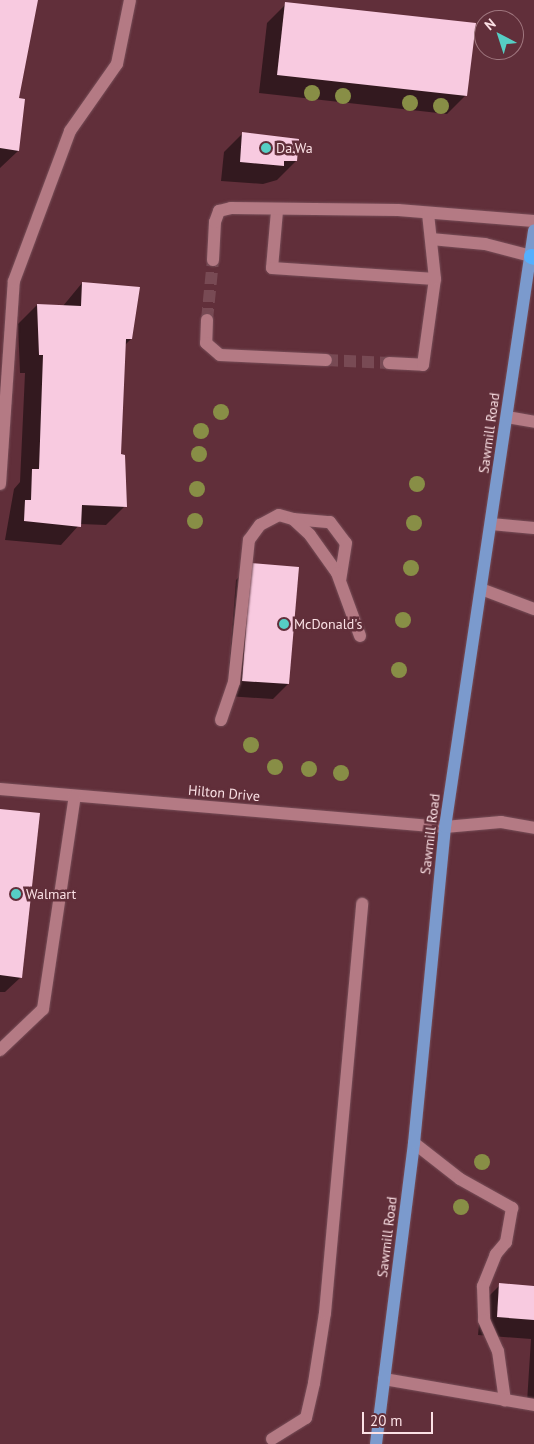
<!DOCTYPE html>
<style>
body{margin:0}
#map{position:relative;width:534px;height:1444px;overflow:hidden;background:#612f3a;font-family:"PT Sans",sans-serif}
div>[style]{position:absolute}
.shadow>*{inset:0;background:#0007}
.building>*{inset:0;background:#f8cae0}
.minor-tunnel>*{height:12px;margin-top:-6px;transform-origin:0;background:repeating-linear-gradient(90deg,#784a54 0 12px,transparent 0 18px)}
.roads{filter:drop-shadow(0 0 1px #774e58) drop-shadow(0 0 1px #774e58)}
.minor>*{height:12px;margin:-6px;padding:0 6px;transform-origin:6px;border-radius:6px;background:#b47a84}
.major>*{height:12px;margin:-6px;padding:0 6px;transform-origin:6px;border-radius:6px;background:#7b9acd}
.highway>*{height:15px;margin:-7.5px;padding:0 7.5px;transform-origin:7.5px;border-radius:7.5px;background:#55affd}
.trees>*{width:16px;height:16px;margin:-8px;border-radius:50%;background:#888e46}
.dots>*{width:14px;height:14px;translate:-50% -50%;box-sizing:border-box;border:2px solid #612f3a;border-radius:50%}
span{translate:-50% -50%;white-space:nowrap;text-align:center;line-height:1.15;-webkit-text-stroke:5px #612f3a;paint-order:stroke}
.poi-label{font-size:14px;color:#fbe1e5}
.left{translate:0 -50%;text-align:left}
.street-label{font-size:14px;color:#fbe1e5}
.north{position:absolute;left:474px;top:10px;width:50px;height:50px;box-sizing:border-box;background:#612f3a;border:1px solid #9f767e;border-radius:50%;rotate:320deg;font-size:14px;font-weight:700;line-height:20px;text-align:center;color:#fbe1e5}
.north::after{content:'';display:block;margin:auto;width:18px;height:22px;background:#56cec4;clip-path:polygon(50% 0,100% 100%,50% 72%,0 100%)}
.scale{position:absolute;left:362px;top:1412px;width:71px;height:22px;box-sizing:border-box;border:2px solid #fbe1e5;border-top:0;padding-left:6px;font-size:15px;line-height:18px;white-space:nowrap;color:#fbe1e5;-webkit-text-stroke:4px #612f3a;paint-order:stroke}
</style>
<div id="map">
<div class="shadow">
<i style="clip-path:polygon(0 0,37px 0,18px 99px,18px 151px,0 168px)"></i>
<i style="clip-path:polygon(286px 4px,466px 95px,447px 114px,259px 93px,267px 23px)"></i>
<i style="clip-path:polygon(243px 133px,296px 161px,277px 180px,263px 184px,221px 181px,224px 152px)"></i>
<i style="clip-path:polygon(82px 283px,131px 339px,124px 346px,119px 456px,125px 506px,106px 525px,80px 524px,61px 545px,5px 540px,14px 489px,20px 482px,25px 373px,20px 373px,18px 324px,37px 305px,63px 306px)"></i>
<i style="clip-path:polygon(252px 564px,288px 684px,273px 699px,227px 696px,236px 580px)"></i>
<i style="clip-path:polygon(0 810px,21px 977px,5px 992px,0 992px)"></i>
<i style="clip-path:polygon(500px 1285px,534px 1287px,534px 1402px,527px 1402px,531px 1339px,478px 1335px,481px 1304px)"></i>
</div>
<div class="building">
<i style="clip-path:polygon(0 0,38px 0,19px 98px,25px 99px,19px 151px,0 148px)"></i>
<i style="clip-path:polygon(285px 2px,476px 23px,467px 96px,277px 75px)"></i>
<i style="clip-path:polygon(242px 132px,299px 139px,297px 161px,284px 161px,284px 166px,240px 162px)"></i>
<i style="clip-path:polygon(82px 282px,140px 287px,132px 339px,126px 339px,121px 454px,125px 455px,127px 507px,82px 505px,81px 527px,24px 521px,25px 500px,31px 500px,32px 469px,39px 469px,43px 355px,39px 355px,37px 304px,81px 306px)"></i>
<i style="clip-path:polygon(251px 563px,299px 567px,289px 684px,242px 681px)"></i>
<i style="clip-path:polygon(0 809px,40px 813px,22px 978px,0 975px)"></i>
<i style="clip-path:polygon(499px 1283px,534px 1286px,534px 1320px,497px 1317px)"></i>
</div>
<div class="minor-tunnel">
<i style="left:207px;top:320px;width:60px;rotate:-84.3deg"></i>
<i style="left:326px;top:360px;width:63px;rotate:2.7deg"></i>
</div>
<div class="roads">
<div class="minor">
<i style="left:277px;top:211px;width:57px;rotate:95deg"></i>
<i style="left:272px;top:268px;width:163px;rotate:3.9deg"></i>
<i style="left:431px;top:239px;width:54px;rotate:5.3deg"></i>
<i style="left:485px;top:244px;width:48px;rotate:14.6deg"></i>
<i style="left:213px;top:260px;width:38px;rotate:-87deg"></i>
<i style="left:215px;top:222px;width:12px;rotate:-70deg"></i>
<i style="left:219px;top:211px;width:12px;rotate:-14deg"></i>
<i style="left:231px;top:208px;width:167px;rotate:0.7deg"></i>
<i style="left:398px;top:210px;width:136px;rotate:4.6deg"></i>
<i style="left:207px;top:320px;width:23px;rotate:92deg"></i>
<i style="left:206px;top:343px;width:18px;rotate:41deg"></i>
<i style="left:220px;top:355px;width:106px;rotate:2.7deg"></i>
<i style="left:389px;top:363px;width:34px;rotate:3deg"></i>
<i style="left:423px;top:365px;width:87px;rotate:-82.1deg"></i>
<i style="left:435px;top:279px;width:65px;rotate:-96.1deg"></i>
<i style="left:507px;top:417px;width:27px;rotate:10deg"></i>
<i style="left:0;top:484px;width:203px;rotate:-86.1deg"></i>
<i style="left:14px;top:281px;width:160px;rotate:-69.5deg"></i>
<i style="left:70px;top:131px;width:82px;rotate:-55deg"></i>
<i style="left:117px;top:64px;width:65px;rotate:-78.5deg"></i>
<i style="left:293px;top:519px;width:37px;rotate:5deg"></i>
<i style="left:330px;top:522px;width:26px;rotate:53deg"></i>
<i style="left:346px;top:543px;width:37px;rotate:99deg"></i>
<i style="left:491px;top:524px;width:43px;rotate:5.3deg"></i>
<i style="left:481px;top:589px;width:57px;rotate:20.7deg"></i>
<i style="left:221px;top:720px;width:40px;rotate:-71.1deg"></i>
<i style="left:234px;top:682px;width:143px;rotate:-84deg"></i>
<i style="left:249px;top:540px;width:19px;rotate:-54deg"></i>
<i style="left:260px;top:525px;width:21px;rotate:-28deg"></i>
<i style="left:279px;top:515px;width:15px;rotate:16deg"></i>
<i style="left:293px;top:519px;width:23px;rotate:43deg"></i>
<i style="left:310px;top:535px;width:47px;rotate:54.6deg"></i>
<i style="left:337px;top:573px;width:67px;rotate:69.9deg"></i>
<i style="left:0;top:789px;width:447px;rotate:4.9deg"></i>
<i style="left:445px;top:827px;width:56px;rotate:-5.1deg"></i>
<i style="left:501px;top:822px;width:34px;rotate:10deg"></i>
<i style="left:0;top:1050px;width:59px;rotate:-43.6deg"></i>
<i style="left:43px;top:1009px;width:215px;rotate:-81.5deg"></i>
<i style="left:414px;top:1143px;width:58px;rotate:38deg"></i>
<i style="left:460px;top:1179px;width:60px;rotate:29.1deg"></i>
<i style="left:512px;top:1208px;width:35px;rotate:100deg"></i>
<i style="left:506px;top:1242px;width:16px;rotate:130deg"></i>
<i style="left:496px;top:1254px;width:35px;rotate:112deg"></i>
<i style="left:483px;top:1286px;width:34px;rotate:88deg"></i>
<i style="left:484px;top:1320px;width:34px;rotate:66deg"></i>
<i style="left:498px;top:1351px;width:50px;rotate:82deg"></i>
<i style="left:384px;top:1379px;width:152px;rotate:9.8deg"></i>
<i style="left:272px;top:1439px;width:40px;rotate:-32deg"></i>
<i style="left:306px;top:1418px;width:36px;rotate:-77deg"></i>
<i style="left:314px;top:1383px;width:71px;rotate:-81.1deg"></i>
<i style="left:325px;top:1313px;width:411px;rotate:-84.8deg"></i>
</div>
<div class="major">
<i style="left:376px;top:1444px;width:303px;rotate:-82.8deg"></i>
<i style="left:414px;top:1143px;width:318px;rotate:-84.4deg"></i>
<i style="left:445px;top:827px;width:603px;rotate:-81.51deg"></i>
</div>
<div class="highway">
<i style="left:531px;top:256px;width:3px;rotate:18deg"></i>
</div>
</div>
<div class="trees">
<i style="left:312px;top:93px"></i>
<i style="left:343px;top:96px"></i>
<i style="left:410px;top:103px"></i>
<i style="left:441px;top:106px"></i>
<i style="left:221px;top:412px"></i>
<i style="left:201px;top:431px"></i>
<i style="left:199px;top:454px"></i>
<i style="left:417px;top:484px"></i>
<i style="left:197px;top:489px"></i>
<i style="left:195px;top:521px"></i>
<i style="left:414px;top:523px"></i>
<i style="left:411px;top:568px"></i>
<i style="left:403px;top:620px"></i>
<i style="left:399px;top:670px"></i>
<i style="left:251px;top:745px"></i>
<i style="left:275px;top:767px"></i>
<i style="left:309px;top:769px"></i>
<i style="left:341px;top:773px"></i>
<i style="left:482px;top:1162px"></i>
<i style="left:461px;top:1207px"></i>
</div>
<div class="dots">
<i style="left:266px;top:148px;background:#56cec4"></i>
<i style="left:284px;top:624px;background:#56cec4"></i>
<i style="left:16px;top:894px;background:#56cec4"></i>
</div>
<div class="poi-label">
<span class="left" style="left:276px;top:148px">Da.Wa</span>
<span class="left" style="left:294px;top:624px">McDonald's</span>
<span class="left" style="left:26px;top:894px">Walmart</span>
</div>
<div class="street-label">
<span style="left:489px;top:433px;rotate:-82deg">Sawmill Road</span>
<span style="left:224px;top:793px;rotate:5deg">Hilton Drive</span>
<span style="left:430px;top:834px;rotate:-83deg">Sawmill Road</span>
<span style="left:387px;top:1237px;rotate:-83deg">Sawmill Road</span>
</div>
<div class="north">N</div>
<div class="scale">20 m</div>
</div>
